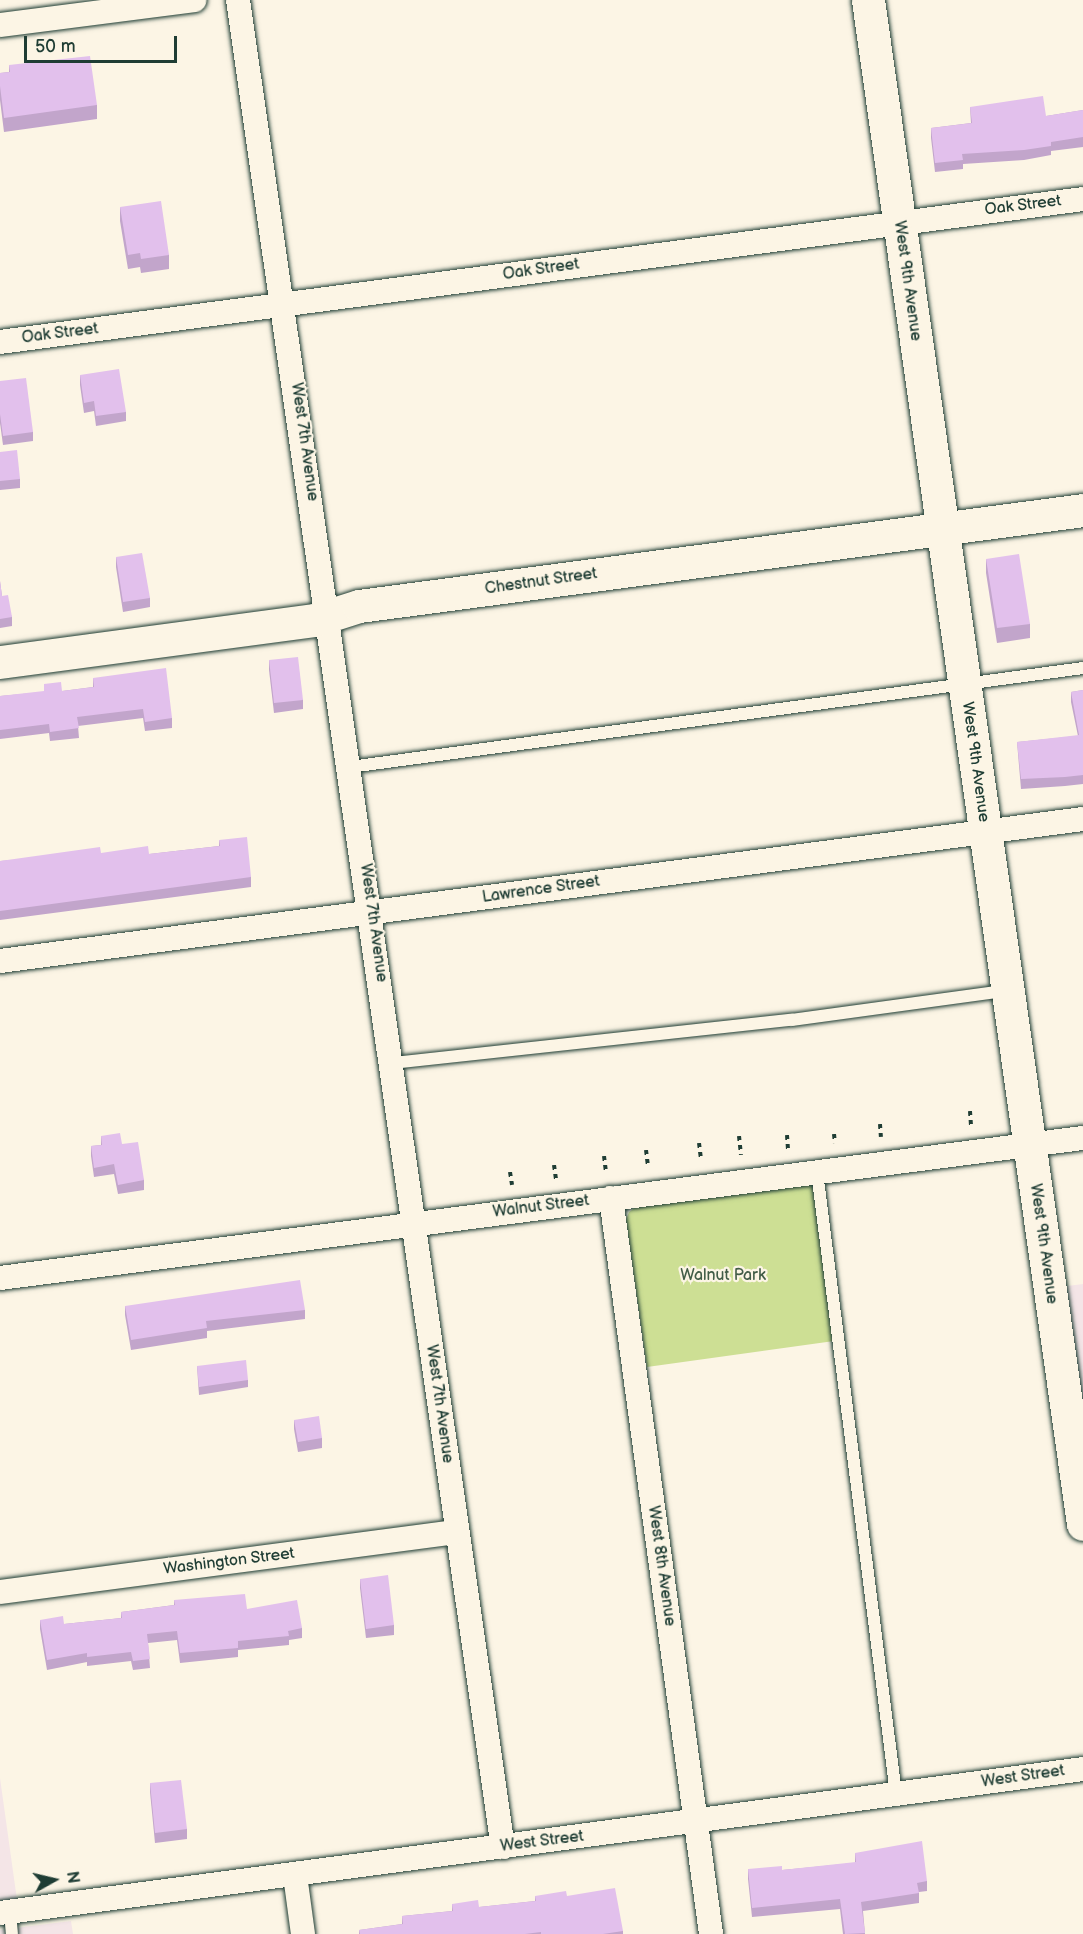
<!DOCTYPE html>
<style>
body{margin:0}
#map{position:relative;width:1083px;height:1934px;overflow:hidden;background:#fcf5e5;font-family:"Balsamiq Sans",sans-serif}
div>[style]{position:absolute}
.built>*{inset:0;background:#f4e5e7}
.green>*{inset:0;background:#cddf94}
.path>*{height:4px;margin-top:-2px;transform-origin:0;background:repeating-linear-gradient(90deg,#1f3d34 0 4.5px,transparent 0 9px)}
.roads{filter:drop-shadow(0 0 2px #1f3d34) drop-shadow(0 0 2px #1f3d34)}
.lane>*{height:12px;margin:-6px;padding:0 6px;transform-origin:6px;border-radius:6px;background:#fcf5e5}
.street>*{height:24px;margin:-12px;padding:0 12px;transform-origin:12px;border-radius:12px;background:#fcf5e5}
.secondary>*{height:33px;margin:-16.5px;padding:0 16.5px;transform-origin:16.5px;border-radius:16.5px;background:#fcf5e5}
.wall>*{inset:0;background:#c2a5cb}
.building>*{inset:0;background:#e2c0ec}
span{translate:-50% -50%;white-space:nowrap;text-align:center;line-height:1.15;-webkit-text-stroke:4.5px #fcf5e5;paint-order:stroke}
.street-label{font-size:16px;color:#1f3d34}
.park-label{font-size:16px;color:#425d47}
.north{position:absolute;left:24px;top:1850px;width:60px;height:60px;-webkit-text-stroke:4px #fcf5e5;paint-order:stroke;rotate:82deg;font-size:16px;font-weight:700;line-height:24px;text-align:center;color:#1f3d34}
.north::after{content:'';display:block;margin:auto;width:21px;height:27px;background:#1f3d34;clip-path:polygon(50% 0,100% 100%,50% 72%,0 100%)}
.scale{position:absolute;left:24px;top:36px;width:153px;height:27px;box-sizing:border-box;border:3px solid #1f3d34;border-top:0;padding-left:8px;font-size:18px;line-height:21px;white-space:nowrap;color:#1f3d34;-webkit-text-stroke:4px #fcf5e5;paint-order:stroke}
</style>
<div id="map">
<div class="built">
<i style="clip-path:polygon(1083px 1284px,1083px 1441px,1060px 1287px)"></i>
<i style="clip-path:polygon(0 1778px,17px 1900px,0 1902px)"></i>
<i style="clip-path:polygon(71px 1921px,73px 1934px,0 1934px,0 1930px)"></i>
</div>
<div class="green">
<i style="clip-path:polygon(812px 1183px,834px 1341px,647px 1367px,626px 1220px,629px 1212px,636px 1207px)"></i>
</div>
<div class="path">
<i style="left:970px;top:1111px;width:14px;rotate:86deg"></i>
<i style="left:880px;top:1124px;width:13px;rotate:86deg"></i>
<i style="left:834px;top:1134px;width:9px;rotate:84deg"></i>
<i style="left:787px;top:1135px;width:14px;rotate:86deg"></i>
<i style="left:739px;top:1136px;width:19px;rotate:84deg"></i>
<i style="left:699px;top:1143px;width:17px;rotate:83deg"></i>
<i style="left:646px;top:1150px;width:17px;rotate:83deg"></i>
<i style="left:604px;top:1156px;width:17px;rotate:83deg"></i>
<i style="left:554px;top:1165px;width:14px;rotate:82deg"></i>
<i style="left:510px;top:1172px;width:13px;rotate:81deg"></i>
</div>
<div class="roads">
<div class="lane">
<i style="left:350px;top:767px;width:740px;rotate:-7.69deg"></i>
<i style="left:393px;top:1063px;width:401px;rotate:-6.2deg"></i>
<i style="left:792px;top:1020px;width:215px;rotate:-7.8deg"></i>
<i style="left:817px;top:1172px;width:627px;rotate:82.76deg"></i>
<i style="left:10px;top:1912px;width:22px;rotate:85deg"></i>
</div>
<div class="street">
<i style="left:238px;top:0;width:1866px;rotate:81.84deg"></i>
<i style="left:0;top:25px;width:196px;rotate:-7.3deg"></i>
<i style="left:0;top:342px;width:1092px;rotate:-7.52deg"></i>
<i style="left:0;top:961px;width:1092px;rotate:-7.47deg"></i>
<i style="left:611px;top:1198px;width:743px;rotate:82.26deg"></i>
<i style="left:0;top:1278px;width:1092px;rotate:-7.37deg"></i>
<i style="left:0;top:1592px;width:461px;rotate:-7.5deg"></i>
<i style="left:295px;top:1875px;width:60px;rotate:82.3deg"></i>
<i style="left:0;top:1913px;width:1093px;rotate:-7.57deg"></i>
</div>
<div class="secondary">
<i style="left:868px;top:0;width:1539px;rotate:81.97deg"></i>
<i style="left:0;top:662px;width:318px;rotate:-7.6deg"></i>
<i style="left:315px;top:620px;width:46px;rotate:-17.7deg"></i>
<i style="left:359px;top:606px;width:730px;rotate:-7.55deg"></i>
</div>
</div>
<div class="wall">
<i style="clip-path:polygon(9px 65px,97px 105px,97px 119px,4px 132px,0 100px,0 73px,9px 72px)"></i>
<i style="clip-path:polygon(970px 107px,1046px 116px,1083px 110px,1083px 147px,1051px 151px,1051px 155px,1024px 160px,963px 164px,963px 169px,935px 172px,931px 138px,931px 128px,971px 123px)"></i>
<i style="clip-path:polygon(120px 207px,169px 255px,169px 269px,141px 273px,140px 267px,128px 269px,120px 221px)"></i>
<i style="clip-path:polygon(80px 375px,126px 412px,126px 421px,96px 426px,94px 411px,84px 413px,80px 385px)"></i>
<i style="clip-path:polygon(0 381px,33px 432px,33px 441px,3px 445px,0 423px)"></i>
<i style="clip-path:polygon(0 452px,20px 479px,20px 488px,0 490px)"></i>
<i style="clip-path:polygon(116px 557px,150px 598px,150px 607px,123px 612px,116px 567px)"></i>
<i style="clip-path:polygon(986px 559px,1030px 624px,1030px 638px,997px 643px,986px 573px)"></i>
<i style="clip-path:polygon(0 581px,2px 596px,12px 617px,12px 626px,0 628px)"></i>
<i style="clip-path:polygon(269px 660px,303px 700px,303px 709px,274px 713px,269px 670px)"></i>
<i style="clip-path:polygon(93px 678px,172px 718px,172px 728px,145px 731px,143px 718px,78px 726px,79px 738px,50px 741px,49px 733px,0 739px,0 696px,44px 692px,44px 684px,62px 691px,93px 687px)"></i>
<i style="clip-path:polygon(1083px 690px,1083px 784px,1065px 786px,1021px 789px,1017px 742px,1078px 736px,1071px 702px,1071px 692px)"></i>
<i style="clip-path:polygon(219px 840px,251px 877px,251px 887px,0 920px,0 859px,0 861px,101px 853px,149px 854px,219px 846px)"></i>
<i style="clip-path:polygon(101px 1136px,122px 1144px,144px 1180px,144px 1190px,118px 1194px,114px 1174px,94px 1177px,91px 1156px,91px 1146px,101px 1145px)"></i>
<i style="clip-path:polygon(125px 1306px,305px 1310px,305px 1319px,207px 1331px,207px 1338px,131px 1350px,125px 1315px)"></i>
<i style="clip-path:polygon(197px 1366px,248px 1380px,248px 1387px,199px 1395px)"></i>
<i style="clip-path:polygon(294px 1420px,322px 1438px,322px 1448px,298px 1452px,294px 1429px)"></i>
<i style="clip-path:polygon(360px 1579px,394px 1625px,394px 1635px,366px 1638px,360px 1588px)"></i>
<i style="clip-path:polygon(174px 1600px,247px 1609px,302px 1628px,302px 1638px,289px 1640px,289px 1645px,238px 1650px,238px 1657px,180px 1663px,177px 1640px,148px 1643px,150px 1668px,133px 1670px,131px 1661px,87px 1666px,87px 1662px,47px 1670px,40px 1629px,40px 1620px,64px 1624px,121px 1618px,121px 1612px,174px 1605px)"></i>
<i style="clip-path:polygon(150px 1783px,187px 1829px,187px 1839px,155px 1843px,150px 1792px)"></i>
<i style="clip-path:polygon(855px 1853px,927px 1881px,927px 1891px,919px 1892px,919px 1903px,863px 1911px,865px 1934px,843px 1934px,840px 1909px,752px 1917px,748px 1879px,748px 1869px,782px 1870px,855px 1863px)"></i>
<i style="clip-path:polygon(535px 1896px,567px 1896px,623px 1931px,623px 1934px,359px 1934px,359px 1930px,402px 1924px,402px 1916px,452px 1911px,452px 1904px,479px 1907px,535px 1901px)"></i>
</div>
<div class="building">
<i style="clip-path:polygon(90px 56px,97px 105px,4px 118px,0 86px,0 73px,10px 72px,9px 65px)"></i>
<i style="clip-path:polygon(1043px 96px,1046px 116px,1083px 110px,1083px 137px,1051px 142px,1051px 146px,1024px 150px,962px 154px,963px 160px,935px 163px,931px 128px,972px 123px,970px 107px)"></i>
<i style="clip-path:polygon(161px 201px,169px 255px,141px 259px,140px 253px,128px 255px,120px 207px)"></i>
<i style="clip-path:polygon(119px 369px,126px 412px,96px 416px,94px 401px,84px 403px,80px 375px)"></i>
<i style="clip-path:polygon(26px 378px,33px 432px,3px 436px,0 414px,0 381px)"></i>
<i style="clip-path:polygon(17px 450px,20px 479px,0 481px,0 452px)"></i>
<i style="clip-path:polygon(142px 553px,150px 598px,123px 602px,116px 557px)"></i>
<i style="clip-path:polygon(1019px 554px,1030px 624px,997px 628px,986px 559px)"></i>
<i style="clip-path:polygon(0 581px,2px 596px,8px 595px,12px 617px,0 619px)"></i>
<i style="clip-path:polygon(298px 657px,303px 700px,274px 703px,269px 660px)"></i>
<i style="clip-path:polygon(166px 668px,172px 718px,145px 722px,143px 709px,77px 717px,79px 728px,50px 732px,49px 724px,0 730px,0 696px,44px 691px,44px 684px,61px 682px,62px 691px,94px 687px,93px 678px)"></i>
<i style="clip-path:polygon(1083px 690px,1083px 775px,1065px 777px,1021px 779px,1017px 742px,1079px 735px,1071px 692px)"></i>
<i style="clip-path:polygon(247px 837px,251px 877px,0 911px,0 859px,0 861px,100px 847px,101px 853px,148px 846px,149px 854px,220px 846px,219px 840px)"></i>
<i style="clip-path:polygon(120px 1133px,122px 1144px,138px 1142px,144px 1180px,118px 1185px,114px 1164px,94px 1168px,91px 1146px,102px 1145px,101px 1136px)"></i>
<i style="clip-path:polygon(300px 1280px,305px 1310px,206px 1321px,207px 1328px,131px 1340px,125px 1306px)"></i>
<i style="clip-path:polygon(246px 1360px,248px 1380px,199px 1387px,197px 1366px)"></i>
<i style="clip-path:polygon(319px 1416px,322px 1438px,298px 1442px,294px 1420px)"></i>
<i style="clip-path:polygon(388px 1575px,394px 1625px,366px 1629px,360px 1579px)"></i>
<i style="clip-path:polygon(245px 1594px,247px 1609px,297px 1600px,302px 1628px,288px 1631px,289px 1636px,238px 1641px,238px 1648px,180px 1653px,177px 1631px,147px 1634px,150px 1659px,133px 1661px,131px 1652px,87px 1657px,87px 1653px,47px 1660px,40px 1620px,63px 1616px,64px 1624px,122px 1618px,121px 1612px,175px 1605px,174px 1600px)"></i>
<i style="clip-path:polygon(181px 1780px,187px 1829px,155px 1833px,150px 1783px)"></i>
<i style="clip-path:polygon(922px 1841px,927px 1881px,917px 1883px,919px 1893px,861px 1902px,865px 1933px,845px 1934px,840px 1899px,752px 1908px,748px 1869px,782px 1866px,782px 1870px,856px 1862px,855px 1853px)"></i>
<i style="clip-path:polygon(615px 1888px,623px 1931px,603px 1934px,541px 1934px,541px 1932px,525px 1934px,360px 1934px,359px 1930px,403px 1924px,402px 1916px,453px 1911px,452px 1904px,478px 1900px,479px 1907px,536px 1901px,535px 1896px,566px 1891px,567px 1896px)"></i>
</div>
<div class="street-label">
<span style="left:1023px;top:206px;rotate:-7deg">Oak Street</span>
<span style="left:541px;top:270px;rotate:-8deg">Oak Street</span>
<span style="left:907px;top:281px;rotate:82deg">West 9th Avenue</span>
<span style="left:60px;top:334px;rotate:-7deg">Oak Street</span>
<span style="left:304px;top:442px;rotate:82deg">West 7th Avenue</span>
<span style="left:541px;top:582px;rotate:-8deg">Chestnut Street</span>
<span style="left:975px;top:762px;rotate:82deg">West 9th Avenue</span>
<span style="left:541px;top:890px;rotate:-8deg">Lawrence Street</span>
<span style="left:373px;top:923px;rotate:82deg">West 7th Avenue</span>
<span style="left:541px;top:1207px;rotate:-7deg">Walnut Street</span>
<span style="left:1043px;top:1244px;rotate:82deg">West 9th Avenue</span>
<span style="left:439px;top:1404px;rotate:82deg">West 7th Avenue</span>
<span style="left:229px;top:1562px;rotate:-7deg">Washington Street</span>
<span style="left:661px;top:1566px;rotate:82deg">West 8th Avenue</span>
<span style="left:1023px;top:1777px;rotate:-8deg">West Street</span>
<span style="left:542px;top:1842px;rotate:-7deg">West Street</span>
</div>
<div class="park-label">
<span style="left:723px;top:1276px">Walnut Park</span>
</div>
<div class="north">N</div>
<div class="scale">50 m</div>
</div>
